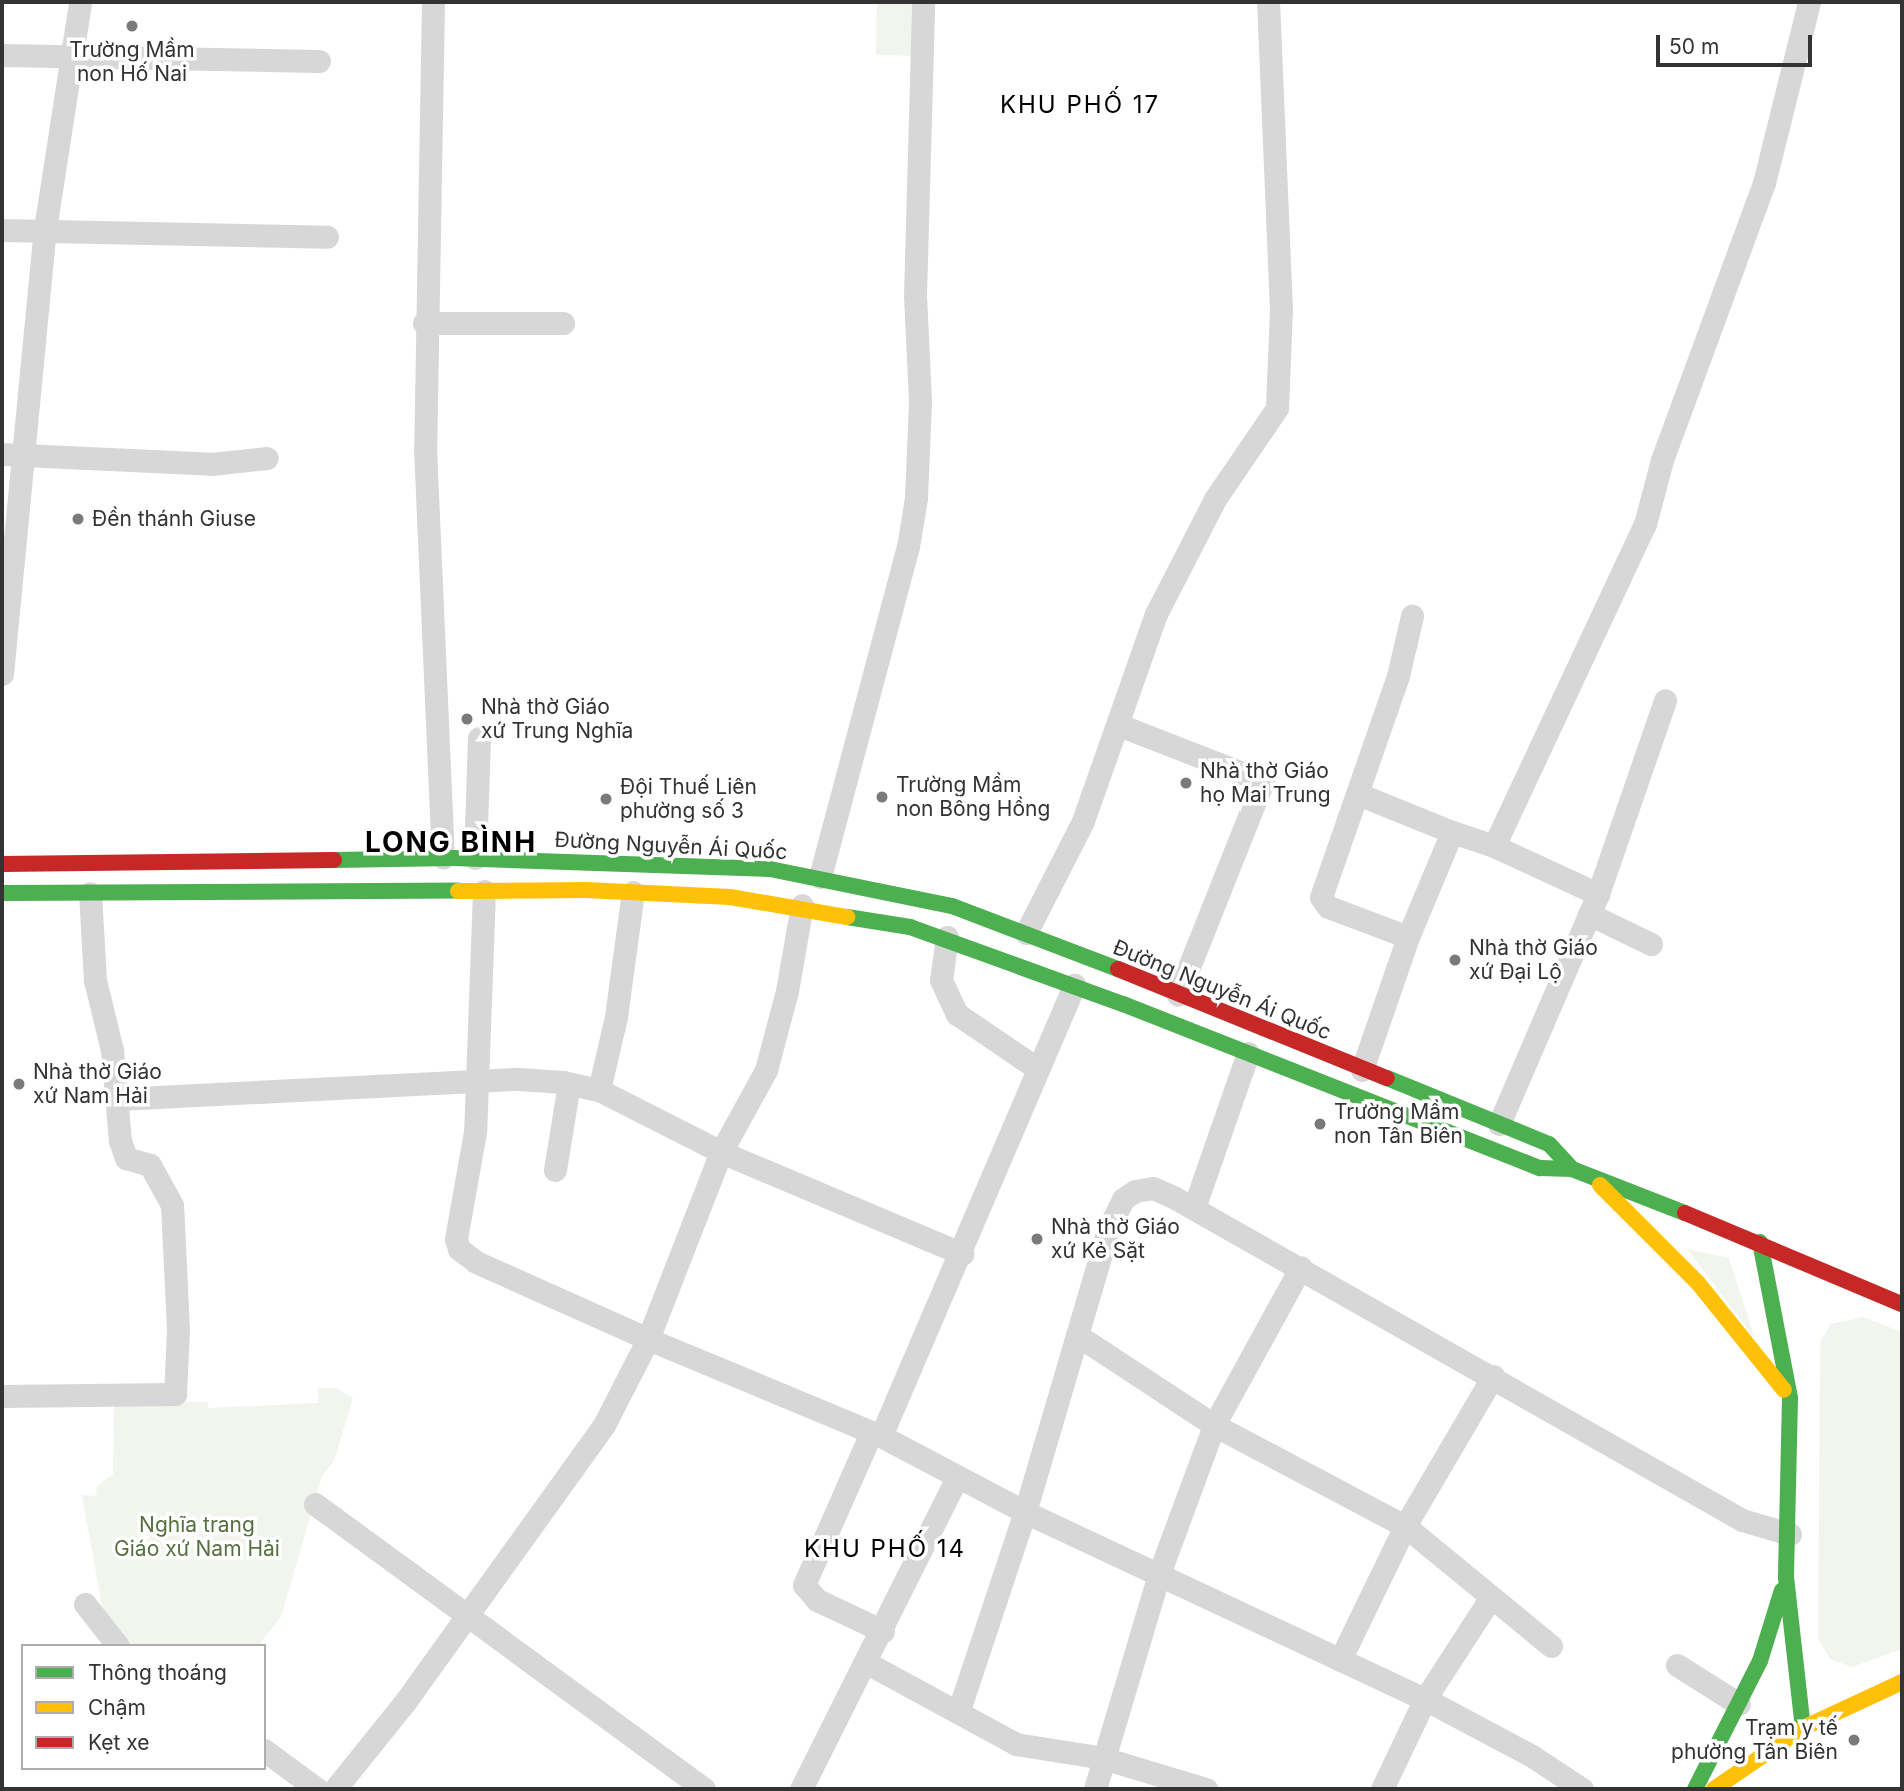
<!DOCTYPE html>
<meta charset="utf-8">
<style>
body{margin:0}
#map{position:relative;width:1904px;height:1791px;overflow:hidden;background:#fff;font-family:Inter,sans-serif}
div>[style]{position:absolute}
.green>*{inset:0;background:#f1f5ed}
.street>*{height:23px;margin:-11.5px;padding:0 11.5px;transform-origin:11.5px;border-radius:11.5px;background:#d7d7d7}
.fast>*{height:16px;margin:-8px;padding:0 8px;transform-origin:8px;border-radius:8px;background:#4caf50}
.slow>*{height:16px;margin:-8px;padding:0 8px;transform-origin:8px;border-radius:8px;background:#ffc107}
.jam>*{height:16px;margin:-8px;padding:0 8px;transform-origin:8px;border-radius:8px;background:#c62828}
.dots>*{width:19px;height:19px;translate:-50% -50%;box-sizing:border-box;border:4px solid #fff;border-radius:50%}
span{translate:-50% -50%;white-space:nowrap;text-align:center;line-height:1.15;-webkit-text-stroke:7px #fff;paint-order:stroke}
.poi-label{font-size:21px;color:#333}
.left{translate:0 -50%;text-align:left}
.right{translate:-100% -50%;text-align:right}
.street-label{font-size:21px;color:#333}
.park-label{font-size:21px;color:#56703f}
.quarter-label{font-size:24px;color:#000;letter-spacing:2px}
.district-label{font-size:28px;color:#000;font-weight:700;letter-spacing:2px}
.frame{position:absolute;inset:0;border:4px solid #333;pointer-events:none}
.legend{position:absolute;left:21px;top:1644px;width:245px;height:126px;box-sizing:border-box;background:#fff;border:2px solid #adadad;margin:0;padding:9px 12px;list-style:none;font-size:21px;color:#333}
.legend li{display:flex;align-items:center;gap:14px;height:35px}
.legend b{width:35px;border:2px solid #adadad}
.scale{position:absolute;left:1656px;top:35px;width:156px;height:32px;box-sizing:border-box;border:4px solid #333;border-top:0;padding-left:9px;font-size:21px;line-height:24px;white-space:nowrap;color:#333;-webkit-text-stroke:5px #fff;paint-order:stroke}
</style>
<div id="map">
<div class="green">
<i style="clip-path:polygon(857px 2px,917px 2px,917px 56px,876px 55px,877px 3px)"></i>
<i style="clip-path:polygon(1687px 1249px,1729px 1258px,1754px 1337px)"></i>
<i style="clip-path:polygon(1863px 1317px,1902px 1332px,1902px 1649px,1852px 1667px,1830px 1659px,1818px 1638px,1820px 1360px,1821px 1341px,1831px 1324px)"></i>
<i style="clip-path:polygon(318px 1388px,336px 1388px,353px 1398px,334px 1461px,322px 1476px,281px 1617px,258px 1646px,131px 1646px,122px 1640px,103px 1612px,82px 1495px,96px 1496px,97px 1486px,113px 1474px,114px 1401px,208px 1402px,208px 1408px,318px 1403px)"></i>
</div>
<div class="street">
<i style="left:433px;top:2px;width:446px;rotate:91deg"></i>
<i style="left:425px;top:448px;width:410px;rotate:87.5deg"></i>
<i style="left:2px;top:55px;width:317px;rotate:1.1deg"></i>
<i style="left:2px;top:230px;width:325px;rotate:1.2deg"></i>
<i style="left:424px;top:323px;width:139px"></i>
<i style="left:2px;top:454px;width:209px;rotate:2.7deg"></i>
<i style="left:211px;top:464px;width:56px;rotate:-6.1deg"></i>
<i style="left:2px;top:674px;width:447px;rotate:-84.5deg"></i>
<i style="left:45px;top:229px;width:230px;rotate:-81.2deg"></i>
<i style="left:1119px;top:725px;width:155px;rotate:21.3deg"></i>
<i style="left:1263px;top:781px;width:230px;rotate:111.7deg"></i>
<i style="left:1358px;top:794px;width:101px;rotate:22deg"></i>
<i style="left:1494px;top:846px;width:115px;rotate:24.8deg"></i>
<i style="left:475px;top:858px;width:120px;rotate:-88.1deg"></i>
<i style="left:820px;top:877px;width:342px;rotate:-75.1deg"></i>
<i style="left:908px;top:547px;width:50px;rotate:-80.7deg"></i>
<i style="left:916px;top:498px;width:97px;rotate:-87.6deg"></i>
<i style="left:920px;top:401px;width:105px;rotate:-92.7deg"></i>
<i style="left:915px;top:296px;width:294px;rotate:-88.4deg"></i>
<i style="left:484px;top:891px;width:241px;rotate:92.1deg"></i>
<i style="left:475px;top:1132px;width:109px;rotate:100.1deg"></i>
<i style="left:456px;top:1239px;width:10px;rotate:73deg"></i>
<i style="left:459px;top:1249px;width:21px;rotate:37deg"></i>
<i style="left:476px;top:1262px;width:188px;rotate:24.1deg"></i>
<i style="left:648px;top:1339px;width:252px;rotate:22.6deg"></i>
<i style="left:881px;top:1436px;width:163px;rotate:27.8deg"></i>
<i style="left:1025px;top:1512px;width:442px;rotate:25.1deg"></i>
<i style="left:1425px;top:1699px;width:121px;rotate:28deg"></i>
<i style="left:1532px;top:1756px;width:60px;rotate:33.4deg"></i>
<i style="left:1589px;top:914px;width:69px;rotate:25.8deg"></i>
<i style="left:1026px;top:933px;width:126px;rotate:-63deg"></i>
<i style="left:1083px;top:821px;width:219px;rotate:-70.6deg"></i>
<i style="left:1156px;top:614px;width:129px;rotate:-62.8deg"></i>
<i style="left:1215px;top:499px;width:110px;rotate:-55.7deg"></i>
<i style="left:1277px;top:408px;width:98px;rotate:-87.7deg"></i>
<i style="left:1281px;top:310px;width:308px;rotate:-92.4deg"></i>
<i style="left:947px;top:937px;width:43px;rotate:97.9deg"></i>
<i style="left:941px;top:980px;width:38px;rotate:65deg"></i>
<i style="left:957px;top:1014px;width:98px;rotate:34.2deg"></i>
<i style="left:1408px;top:937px;width:85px;rotate:-159.4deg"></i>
<i style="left:1328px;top:907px;width:12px;rotate:-125deg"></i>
<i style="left:1321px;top:897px;width:234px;rotate:-70.8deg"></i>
<i style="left:1398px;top:676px;width:62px;rotate:-76.9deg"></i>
<i style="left:1362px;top:1070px;width:141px;rotate:-70.9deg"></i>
<i style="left:1408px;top:937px;width:114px;rotate:-67.3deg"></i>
<i style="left:1452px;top:832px;width:44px;rotate:18.4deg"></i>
<i style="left:1494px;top:846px;width:356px;rotate:-64.9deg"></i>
<i style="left:1645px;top:524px;width:66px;rotate:-75.1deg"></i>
<i style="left:1662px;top:460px;width:295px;rotate:-69.8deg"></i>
<i style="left:1764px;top:183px;width:187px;rotate:-76deg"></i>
<i style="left:599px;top:1090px;width:75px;rotate:-76.9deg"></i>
<i style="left:616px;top:1017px;width:126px;rotate:-82.3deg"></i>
<i style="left:118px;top:1099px;width:401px;rotate:-2.9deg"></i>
<i style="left:519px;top:1079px;width:44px;rotate:3.9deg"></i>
<i style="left:563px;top:1082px;width:37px;rotate:13deg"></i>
<i style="left:599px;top:1090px;width:137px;rotate:26.9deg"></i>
<i style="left:721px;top:1152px;width:262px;rotate:22.9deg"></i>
<i style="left:1499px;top:1124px;width:250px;rotate:-66.7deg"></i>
<i style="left:1598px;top:894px;width:205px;rotate:-70.9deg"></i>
<i style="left:555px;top:1170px;width:87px;rotate:-80.8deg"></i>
<i style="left:1194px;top:1208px;width:164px;rotate:-70.8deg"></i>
<i style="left:1077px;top:1335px;width:164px;rotate:33.3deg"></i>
<i style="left:1214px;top:1425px;width:216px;rotate:27.9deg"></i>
<i style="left:1405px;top:1526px;width:189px;rotate:39.4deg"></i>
<i style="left:2px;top:1396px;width:173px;rotate:-0.7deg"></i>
<i style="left:175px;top:1394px;width:64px;rotate:-87.3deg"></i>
<i style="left:178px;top:1330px;width:125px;rotate:-92.7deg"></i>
<i style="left:172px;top:1205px;width:46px;rotate:-118.8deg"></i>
<i style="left:150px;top:1165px;width:25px;rotate:-164deg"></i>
<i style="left:126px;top:1158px;width:18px;rotate:-109deg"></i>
<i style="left:120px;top:1141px;width:91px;rotate:-95deg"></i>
<i style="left:112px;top:1050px;width:72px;rotate:-103.7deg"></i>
<i style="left:95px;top:980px;width:87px;rotate:-93.3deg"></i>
<i style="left:871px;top:1433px;width:166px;rotate:113.8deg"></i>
<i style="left:804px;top:1585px;width:20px;rotate:49deg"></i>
<i style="left:817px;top:1600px;width:73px;rotate:25.2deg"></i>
<i style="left:881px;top:1436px;width:491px;rotate:-66.8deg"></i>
<i style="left:315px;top:1504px;width:482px;rotate:36.2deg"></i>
<i style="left:85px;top:1604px;width:53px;rotate:51.8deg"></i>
<i style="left:1340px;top:1660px;width:149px;rotate:-64.1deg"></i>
<i style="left:1405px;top:1526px;width:174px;rotate:-59.6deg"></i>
<i style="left:867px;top:1663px;width:170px;rotate:28.5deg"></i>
<i style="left:1016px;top:1744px;width:88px;rotate:9.1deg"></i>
<i style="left:1103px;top:1758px;width:108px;rotate:16.8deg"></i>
<i style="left:1677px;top:1665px;width:73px;rotate:32.2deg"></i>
<i style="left:959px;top:1710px;width:209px;rotate:-71.6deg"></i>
<i style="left:1025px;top:1512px;width:297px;rotate:-73.6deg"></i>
<i style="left:1109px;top:1227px;width:31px;rotate:-63deg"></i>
<i style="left:1123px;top:1199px;width:14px;rotate:-34deg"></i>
<i style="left:1135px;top:1191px;width:18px;rotate:-9deg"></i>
<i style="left:1153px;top:1188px;width:24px;rotate:24deg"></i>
<i style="left:1175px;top:1198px;width:652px;rotate:29.59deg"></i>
<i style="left:1742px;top:1520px;width:50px;rotate:16.3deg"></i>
<i style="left:264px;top:1750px;width:66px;rotate:36.3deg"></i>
<i style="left:335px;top:1789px;width:112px;rotate:-51.2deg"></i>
<i style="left:405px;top:1702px;width:341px;rotate:-54.3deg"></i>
<i style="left:604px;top:1425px;width:97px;rotate:-62.9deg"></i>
<i style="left:648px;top:1339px;width:201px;rotate:-68.7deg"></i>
<i style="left:721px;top:1152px;width:94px;rotate:-61.2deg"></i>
<i style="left:766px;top:1070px;width:82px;rotate:-75.1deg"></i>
<i style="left:787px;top:991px;width:87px;rotate:-80.1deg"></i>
<i style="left:801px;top:1789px;width:349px;rotate:-63.4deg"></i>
<i style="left:1095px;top:1789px;width:224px;rotate:-73.4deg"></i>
<i style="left:1159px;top:1574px;width:159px;rotate:-69.7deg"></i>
<i style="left:1214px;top:1425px;width:180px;rotate:-61.2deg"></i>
<i style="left:1382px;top:1789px;width:100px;rotate:-64.5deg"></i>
<i style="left:1425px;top:1699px;width:121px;rotate:-57.1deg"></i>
</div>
<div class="fast">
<i style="left:334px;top:860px;width:120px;rotate:-1deg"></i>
<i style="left:454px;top:858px;width:316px;rotate:2deg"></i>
<i style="left:770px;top:869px;width:186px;rotate:11.5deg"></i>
<i style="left:952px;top:906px;width:178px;rotate:20.8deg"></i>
<i style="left:2px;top:893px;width:456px;rotate:-0.3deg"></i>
<i style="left:847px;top:917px;width:64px;rotate:9deg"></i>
<i style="left:910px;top:927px;width:226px;rotate:19.9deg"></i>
<i style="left:1123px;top:1004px;width:448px;rotate:21.5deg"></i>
<i style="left:1540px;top:1168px;width:32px;rotate:2deg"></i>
<i style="left:1572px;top:1169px;width:121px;rotate:21.3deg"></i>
<i style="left:1387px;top:1078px;width:175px;rotate:22.2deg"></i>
<i style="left:1549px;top:1144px;width:34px;rotate:47deg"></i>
<i style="left:1760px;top:1242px;width:159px;rotate:79.1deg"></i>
<i style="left:1790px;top:1398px;width:179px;rotate:91.3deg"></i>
<i style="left:1786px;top:1577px;width:152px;rotate:83.6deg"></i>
<i style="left:1695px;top:1789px;width:144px;rotate:-63.1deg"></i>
<i style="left:1760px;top:1661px;width:74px;rotate:-72.8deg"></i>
</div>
<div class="slow">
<i style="left:458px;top:891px;width:128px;rotate:-0.4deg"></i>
<i style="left:586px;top:890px;width:144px;rotate:2.8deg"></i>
<i style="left:730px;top:897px;width:119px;rotate:9.7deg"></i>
<i style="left:1600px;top:1185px;width:139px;rotate:45deg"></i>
<i style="left:1698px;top:1283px;width:137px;rotate:51.2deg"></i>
<i style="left:1714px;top:1789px;width:108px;rotate:-34.4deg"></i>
<i style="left:1803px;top:1728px;width:109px;rotate:-24.9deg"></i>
</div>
<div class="jam">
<i style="left:2px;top:864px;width:332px;rotate:-0.7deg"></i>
<i style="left:1118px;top:969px;width:290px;rotate:22.1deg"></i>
<i style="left:1685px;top:1213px;width:235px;rotate:22.8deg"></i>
</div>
<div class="dots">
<i style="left:132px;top:26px;background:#7a7a7a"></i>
<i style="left:78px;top:519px;background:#7a7a7a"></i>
<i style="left:467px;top:719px;background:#7a7a7a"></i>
<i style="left:1186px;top:783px;background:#7a7a7a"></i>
<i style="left:882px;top:797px;background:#7a7a7a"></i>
<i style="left:606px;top:799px;background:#7a7a7a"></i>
<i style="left:1455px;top:960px;background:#7a7a7a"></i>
<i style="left:19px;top:1084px;background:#7a7a7a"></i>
<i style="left:1320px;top:1124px;background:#7a7a7a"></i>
<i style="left:1037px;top:1239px;background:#7a7a7a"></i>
<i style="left:1854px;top:1740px;background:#7a7a7a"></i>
</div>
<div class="poi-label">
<span style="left:132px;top:62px">Trường Mầm<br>non Hố Nai</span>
<span class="left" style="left:92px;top:519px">Đền thánh Giuse</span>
<span class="left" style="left:481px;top:719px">Nhà thờ Giáo<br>xứ Trung Nghĩa</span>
<span class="left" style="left:1200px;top:783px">Nhà thờ Giáo<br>họ Mai Trung</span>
<span class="left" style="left:896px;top:797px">Trường Mầm<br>non Bông Hồng</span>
<span class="left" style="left:620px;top:799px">Đội Thuế Liên<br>phường số 3</span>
<span class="left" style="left:1469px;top:960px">Nhà thờ Giáo<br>xứ Đại Lộ</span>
<span class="left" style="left:33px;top:1084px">Nhà thờ Giáo<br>xứ Nam Hải</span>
<span class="left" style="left:1334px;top:1124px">Trường Mầm<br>non Tân Biên</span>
<span class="left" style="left:1051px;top:1239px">Nhà thờ Giáo<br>xứ Kẻ Sặt</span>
<span class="right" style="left:1838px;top:1740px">Trạm y tế<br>phường Tân Biên</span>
</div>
<div class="street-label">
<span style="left:671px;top:846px;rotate:3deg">Đường Nguyễn Ái Quốc</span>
<span style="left:1222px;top:990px;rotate:22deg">Đường Nguyễn Ái Quốc</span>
</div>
<div class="park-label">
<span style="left:197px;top:1537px">Nghĩa trang<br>Giáo xứ Nam Hải</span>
</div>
<div class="quarter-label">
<span style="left:1080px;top:105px">KHU PHỐ 17</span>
<span style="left:885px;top:1549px">KHU PHỐ 14</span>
</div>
<div class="district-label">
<span style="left:451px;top:842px">LONG BÌNH</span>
</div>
<div class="frame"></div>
<ul class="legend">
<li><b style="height:9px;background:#4caf50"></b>Thông thoáng</li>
<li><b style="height:9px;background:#ffc107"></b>Chậm</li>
<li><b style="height:9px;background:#c62828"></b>Kẹt xe</li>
</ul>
<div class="scale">50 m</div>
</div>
